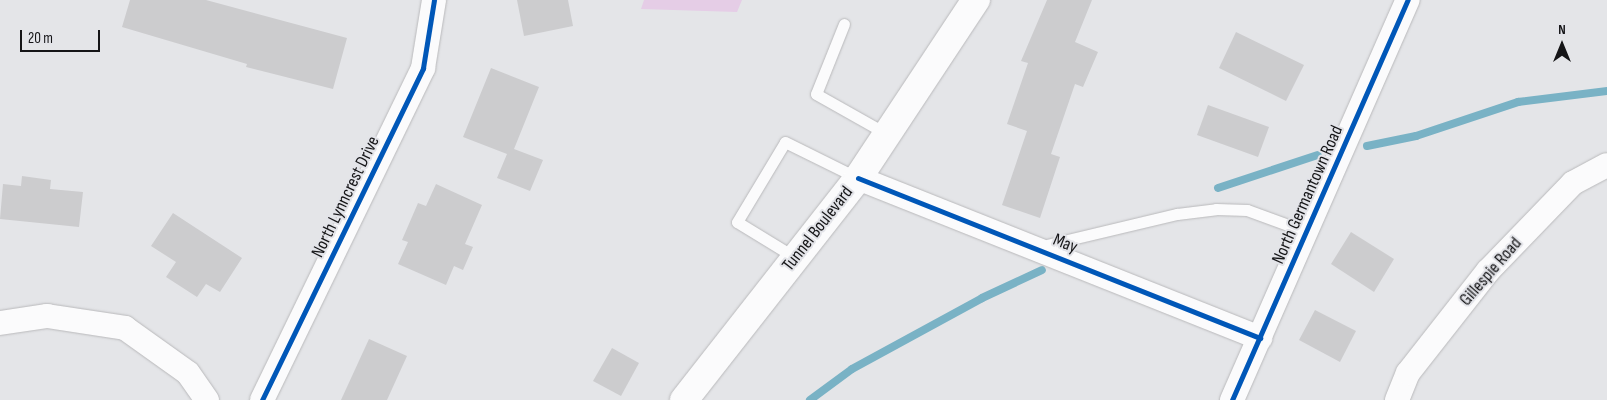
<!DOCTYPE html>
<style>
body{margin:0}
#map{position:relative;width:1607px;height:400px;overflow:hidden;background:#e4e5e8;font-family:"Sofia Sans Condensed",sans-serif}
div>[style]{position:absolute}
.green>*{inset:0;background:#e5cde6}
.stream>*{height:8px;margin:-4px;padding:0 4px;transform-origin:4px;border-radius:4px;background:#79b2c5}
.building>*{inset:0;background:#ccccce}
.roads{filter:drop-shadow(0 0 1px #b9b9bb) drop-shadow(0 0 1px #b9b9bb)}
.lane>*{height:11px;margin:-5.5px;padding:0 5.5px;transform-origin:5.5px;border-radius:5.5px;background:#fbfbfc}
.street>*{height:24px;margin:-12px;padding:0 12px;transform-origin:12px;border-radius:12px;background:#fbfbfc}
.secondary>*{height:28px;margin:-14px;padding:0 14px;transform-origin:14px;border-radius:14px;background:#fbfbfc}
.cycleway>*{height:5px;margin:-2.5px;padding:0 2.5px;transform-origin:2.5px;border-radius:2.5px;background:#0057b8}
span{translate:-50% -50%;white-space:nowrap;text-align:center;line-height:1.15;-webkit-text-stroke:4px #e3e4e9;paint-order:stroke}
.street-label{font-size:18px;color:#151517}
.north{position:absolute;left:1537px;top:20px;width:50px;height:50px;-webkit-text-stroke:4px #e3e4e9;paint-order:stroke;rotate:0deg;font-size:14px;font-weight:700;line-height:20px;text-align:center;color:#151517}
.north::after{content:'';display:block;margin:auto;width:18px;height:22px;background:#151517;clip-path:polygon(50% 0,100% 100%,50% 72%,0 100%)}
.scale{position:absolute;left:20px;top:30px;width:80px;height:22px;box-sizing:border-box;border:2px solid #151517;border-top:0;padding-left:6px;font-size:15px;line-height:18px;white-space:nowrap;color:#151517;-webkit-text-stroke:4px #e3e4e9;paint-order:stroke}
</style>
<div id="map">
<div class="green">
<i style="clip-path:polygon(644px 0,742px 0,737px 12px,641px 9px)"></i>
</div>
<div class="stream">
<i style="left:1367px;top:146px;width:50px;rotate:-11.5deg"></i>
<i style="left:1416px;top:136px;width:108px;rotate:-18.4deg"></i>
<i style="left:1518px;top:102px;width:90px;rotate:-7deg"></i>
<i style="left:1218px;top:188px;width:105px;rotate:-18.3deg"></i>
<i style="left:810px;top:400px;width:52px;rotate:-36.4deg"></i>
<i style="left:852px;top:369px;width:148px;rotate:-28.6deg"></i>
<i style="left:982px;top:298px;width:66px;rotate:-25deg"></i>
</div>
<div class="building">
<i style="clip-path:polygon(130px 0,206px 0,347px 38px,333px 89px,246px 67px,247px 64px,122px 27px)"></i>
<i style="clip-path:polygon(517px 0,568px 0,573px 26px,524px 36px)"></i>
<i style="clip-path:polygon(1047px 0,1092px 0,1075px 42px,1098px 52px,1083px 87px,1075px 84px,1051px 154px,1060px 157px,1040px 218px,1002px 205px,1027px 131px,1007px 124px,1028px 63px,1021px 61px)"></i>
<i style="clip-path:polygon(1236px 32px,1304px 65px,1286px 101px,1219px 68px)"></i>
<i style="clip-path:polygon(491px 68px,539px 87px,514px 149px,543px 160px,530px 191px,497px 178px,507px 154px,463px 137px)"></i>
<i style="clip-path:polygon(1208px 105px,1269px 127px,1258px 157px,1197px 135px)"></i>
<i style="clip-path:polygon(22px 176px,51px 180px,50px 189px,83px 192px,79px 227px,0 219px,3px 184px,21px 186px)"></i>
<i style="clip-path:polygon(436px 184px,482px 205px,465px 244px,473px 247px,463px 270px,454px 266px,446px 285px,398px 264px,408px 242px,402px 240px,418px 203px,426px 206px)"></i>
<i style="clip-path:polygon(173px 213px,242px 258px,220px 292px,206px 284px,197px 297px,166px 277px,176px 262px,151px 246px)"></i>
<i style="clip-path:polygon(1351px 232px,1394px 259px,1374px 292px,1331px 264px)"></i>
<i style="clip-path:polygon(1315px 310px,1356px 331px,1340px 362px,1299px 340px)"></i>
<i style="clip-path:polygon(369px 339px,407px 356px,387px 400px,341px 400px)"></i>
<i style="clip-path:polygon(612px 348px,639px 363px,621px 396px,593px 381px)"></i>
</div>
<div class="roads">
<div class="lane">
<i style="left:844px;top:24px;width:75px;rotate:111.8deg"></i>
<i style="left:816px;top:94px;width:81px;rotate:29.4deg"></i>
<i style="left:1038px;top:247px;width:143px;rotate:-13.4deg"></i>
<i style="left:1177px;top:214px;width:39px;rotate:-7deg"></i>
<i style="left:1216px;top:209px;width:31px;rotate:2deg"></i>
<i style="left:1247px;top:210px;width:64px;rotate:20.1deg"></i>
<i style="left:796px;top:258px;width:69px;rotate:-148.6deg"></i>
<i style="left:737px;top:222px;width:93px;rotate:-59deg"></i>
<i style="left:785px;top:142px;width:81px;rotate:26.3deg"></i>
</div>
<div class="street">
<i style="left:858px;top:178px;width:433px;rotate:21.7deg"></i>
<i style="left:0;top:323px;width:48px;rotate:-8.5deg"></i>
<i style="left:47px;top:316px;width:79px;rotate:8.7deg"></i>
<i style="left:125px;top:328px;width:77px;rotate:35.5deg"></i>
<i style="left:188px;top:373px;width:33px;rotate:55deg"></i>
<i style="left:262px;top:400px;width:369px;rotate:-64.1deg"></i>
<i style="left:423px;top:68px;width:69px;rotate:-80.8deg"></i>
<i style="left:1232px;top:400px;width:437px;rotate:-66.3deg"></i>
<i style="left:1397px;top:400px;width:29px;rotate:-68deg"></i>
<i style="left:1408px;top:373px;width:130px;rotate:-51.9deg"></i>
<i style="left:1488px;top:271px;width:122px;rotate:-46deg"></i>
<i style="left:1573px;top:183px;width:38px;rotate:-28deg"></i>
</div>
<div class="secondary">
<i style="left:684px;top:400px;width:282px;rotate:-51.9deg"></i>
<i style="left:858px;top:178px;width:214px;rotate:-56.5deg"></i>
</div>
</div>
<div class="cycleway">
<i style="left:858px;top:178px;width:433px;rotate:21.7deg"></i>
<i style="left:262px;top:400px;width:369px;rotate:-64.1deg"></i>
<i style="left:423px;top:68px;width:69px;rotate:-80.8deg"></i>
<i style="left:1232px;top:400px;width:437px;rotate:-66.3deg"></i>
</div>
<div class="street-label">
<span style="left:1308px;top:195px;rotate:-66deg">North Germantown Road</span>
<span style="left:346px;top:197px;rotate:-64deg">North Lynncrest Drive</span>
<span style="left:818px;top:229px;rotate:-52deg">Tunnel Boulevard</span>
<span style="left:1065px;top:244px;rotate:22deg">May</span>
<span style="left:1491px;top:272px;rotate:-49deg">Gillespie Road</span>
</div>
<div class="north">N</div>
<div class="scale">20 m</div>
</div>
